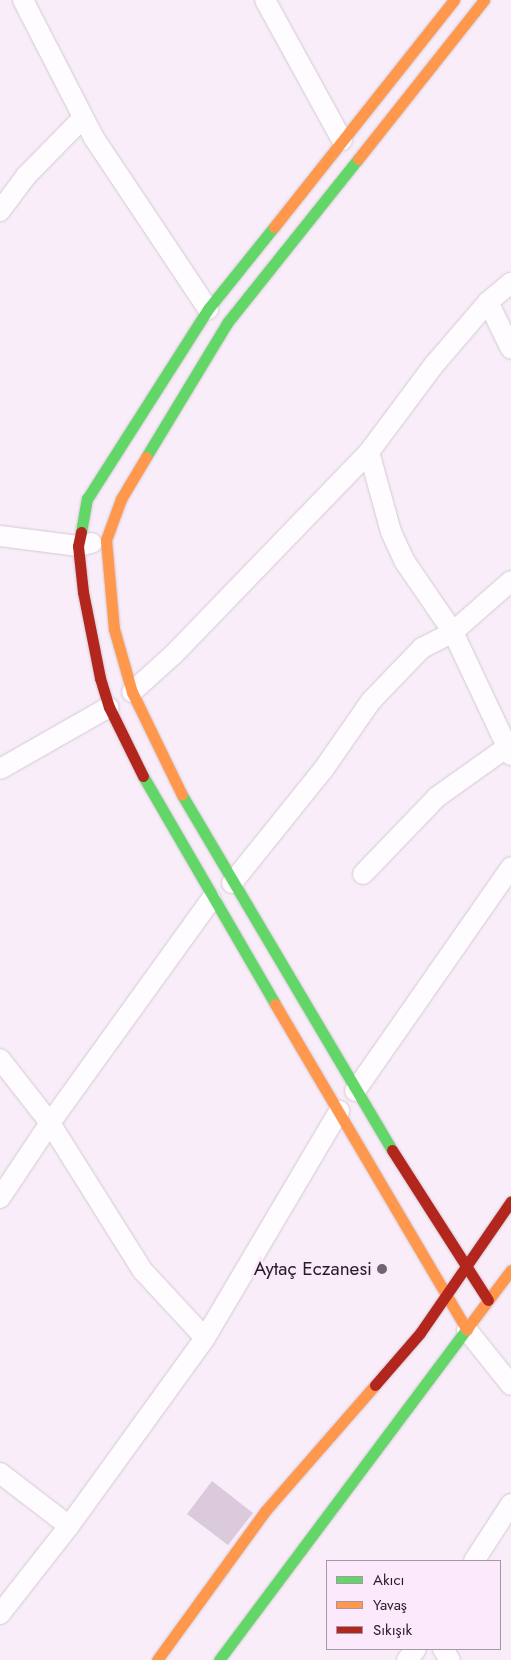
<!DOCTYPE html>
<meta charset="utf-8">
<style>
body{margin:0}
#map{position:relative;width:511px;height:1660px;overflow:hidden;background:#f8edf8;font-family:Jost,sans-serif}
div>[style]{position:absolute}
.building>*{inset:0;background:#dbcadc}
.roads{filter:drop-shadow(0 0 1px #d3c9d3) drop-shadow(0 0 1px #d3c9d3)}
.street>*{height:20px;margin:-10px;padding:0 10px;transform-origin:10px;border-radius:10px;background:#fefcfe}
.fast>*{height:11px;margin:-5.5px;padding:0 5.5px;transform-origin:5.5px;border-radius:5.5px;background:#63d668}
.slow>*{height:11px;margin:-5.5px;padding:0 5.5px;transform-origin:5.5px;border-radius:5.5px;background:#ff974d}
.jam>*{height:11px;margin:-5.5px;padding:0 5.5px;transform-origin:5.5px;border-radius:5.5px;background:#b3261e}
.dots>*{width:14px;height:14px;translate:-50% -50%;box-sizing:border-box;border:2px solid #fce9fc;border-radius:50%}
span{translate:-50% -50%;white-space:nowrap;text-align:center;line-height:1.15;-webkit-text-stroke:5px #fce9fc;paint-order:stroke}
.poi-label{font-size:19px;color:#251c25}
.right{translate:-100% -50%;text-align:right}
.legend{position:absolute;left:326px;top:1560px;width:175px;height:90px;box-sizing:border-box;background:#fce9fc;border:1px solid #a697a6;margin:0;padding:6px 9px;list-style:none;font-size:15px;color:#251c25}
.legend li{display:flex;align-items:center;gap:10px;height:25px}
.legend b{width:25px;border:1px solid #a697a6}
</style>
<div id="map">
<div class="building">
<i style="clip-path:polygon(212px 1481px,253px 1513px,228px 1545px,187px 1514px)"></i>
</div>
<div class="roads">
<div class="street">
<i style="left:23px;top:0;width:155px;rotate:62.8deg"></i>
<i style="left:94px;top:138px;width:206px;rotate:56.3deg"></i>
<i style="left:265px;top:0;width:160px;rotate:61.2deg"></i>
<i style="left:0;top:211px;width:44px;rotate:-53.4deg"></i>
<i style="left:26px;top:176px;width:81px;rotate:-45.5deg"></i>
<i style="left:488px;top:302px;width:52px;rotate:63.9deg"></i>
<i style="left:369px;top:452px;width:83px;rotate:74.6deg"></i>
<i style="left:391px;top:532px;width:33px;rotate:65deg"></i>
<i style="left:405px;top:562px;width:85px;rotate:55.6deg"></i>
<i style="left:453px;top:632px;width:136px;rotate:64.8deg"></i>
<i style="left:0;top:536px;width:79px;rotate:7.3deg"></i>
<i style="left:78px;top:546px;width:14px;rotate:-12deg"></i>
<i style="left:132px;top:692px;width:55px;rotate:-42.1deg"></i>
<i style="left:173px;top:655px;width:282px;rotate:-46deg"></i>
<i style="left:369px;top:452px;width:107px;rotate:-53.3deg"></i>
<i style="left:433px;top:366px;width:84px;rotate:-49.3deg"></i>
<i style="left:488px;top:302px;width:30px;rotate:-40deg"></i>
<i style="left:0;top:769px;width:125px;rotate:-29.6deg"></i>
<i style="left:363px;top:874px;width:107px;rotate:-46.1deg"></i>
<i style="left:437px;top:797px;width:86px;rotate:-35.5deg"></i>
<i style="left:232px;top:883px;width:145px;rotate:-51.2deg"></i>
<i style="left:323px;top:770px;width:84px;rotate:-55.2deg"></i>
<i style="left:371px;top:701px;width:74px;rotate:-46.1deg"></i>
<i style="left:422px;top:648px;width:35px;rotate:-27deg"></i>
<i style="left:453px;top:632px;width:77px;rotate:-41.3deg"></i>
<i style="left:0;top:1059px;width:81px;rotate:52deg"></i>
<i style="left:50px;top:1123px;width:175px;rotate:57.9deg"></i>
<i style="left:143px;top:1271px;width:91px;rotate:47.2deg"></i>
<i style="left:205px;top:1338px;width:264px;rotate:-59.4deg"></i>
<i style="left:355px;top:1091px;width:273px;rotate:-55.1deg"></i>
<i style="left:0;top:1198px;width:90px;rotate:-56.3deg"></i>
<i style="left:50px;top:1123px;width:275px;rotate:-54.2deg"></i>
<i style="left:467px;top:1330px;width:70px;rotate:51.3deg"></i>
<i style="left:0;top:1473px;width:87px;rotate:37.5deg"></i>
<i style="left:474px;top:1561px;width:68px;rotate:-57deg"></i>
<i style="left:0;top:1614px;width:112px;rotate:-51.9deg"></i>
<i style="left:69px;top:1526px;width:232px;rotate:-54.1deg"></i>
<i style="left:443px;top:1649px;width:13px;rotate:58deg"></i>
<i style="left:407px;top:1660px;width:14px;rotate:-51deg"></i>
</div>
<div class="fast">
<i style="left:146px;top:457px;width:157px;rotate:-58.8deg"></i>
<i style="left:227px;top:323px;width:210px;rotate:-51.4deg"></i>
<i style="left:81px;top:532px;width:34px;rotate:-80deg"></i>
<i style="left:87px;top:499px;width:225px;rotate:-57.5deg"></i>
<i style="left:208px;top:309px;width:105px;rotate:-51.2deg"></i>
<i style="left:143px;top:776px;width:263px;rotate:59.9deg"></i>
<i style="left:182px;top:795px;width:412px;rotate:59.4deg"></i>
<i style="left:219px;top:1660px;width:416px;rotate:-53.2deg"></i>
</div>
<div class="slow">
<i style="left:358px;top:159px;width:203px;rotate:-51.6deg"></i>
<i style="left:274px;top:227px;width:290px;rotate:-51.6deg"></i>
<i style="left:146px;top:457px;width:49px;rotate:120.8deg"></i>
<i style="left:121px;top:499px;width:44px;rotate:110.1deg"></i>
<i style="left:106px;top:540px;width:89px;rotate:84.9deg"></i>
<i style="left:114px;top:629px;width:66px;rotate:74.1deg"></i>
<i style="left:132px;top:692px;width:114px;rotate:64.1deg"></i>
<i style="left:275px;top:1004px;width:378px;rotate:59.5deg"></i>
<i style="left:468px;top:1327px;width:71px;rotate:-53deg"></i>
<i style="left:157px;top:1660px;width:185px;rotate:-54deg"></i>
<i style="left:266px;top:1510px;width:166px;rotate:-48.9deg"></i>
</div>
<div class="jam">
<i style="left:81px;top:532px;width:14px;rotate:102deg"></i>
<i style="left:78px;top:546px;width:46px;rotate:83.8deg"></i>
<i style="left:83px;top:592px;width:88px;rotate:78.8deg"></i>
<i style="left:100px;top:678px;width:30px;rotate:73deg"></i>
<i style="left:109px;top:707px;width:77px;rotate:63.8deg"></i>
<i style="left:392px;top:1150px;width:178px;rotate:57.4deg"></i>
<i style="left:375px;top:1385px;width:69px;rotate:-49.1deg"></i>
<i style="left:420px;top:1333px;width:160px;rotate:-55.4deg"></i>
</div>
</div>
<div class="dots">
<i style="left:382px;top:1269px;background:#6f656f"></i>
</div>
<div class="poi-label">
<span class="right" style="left:372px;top:1269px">Aytaç Eczanesi</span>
</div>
<ul class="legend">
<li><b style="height:6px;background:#63d668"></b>Akıcı</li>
<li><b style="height:6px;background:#ff974d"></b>Yavaş</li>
<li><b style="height:6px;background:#b3261e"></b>Sıkışık</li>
</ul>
</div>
